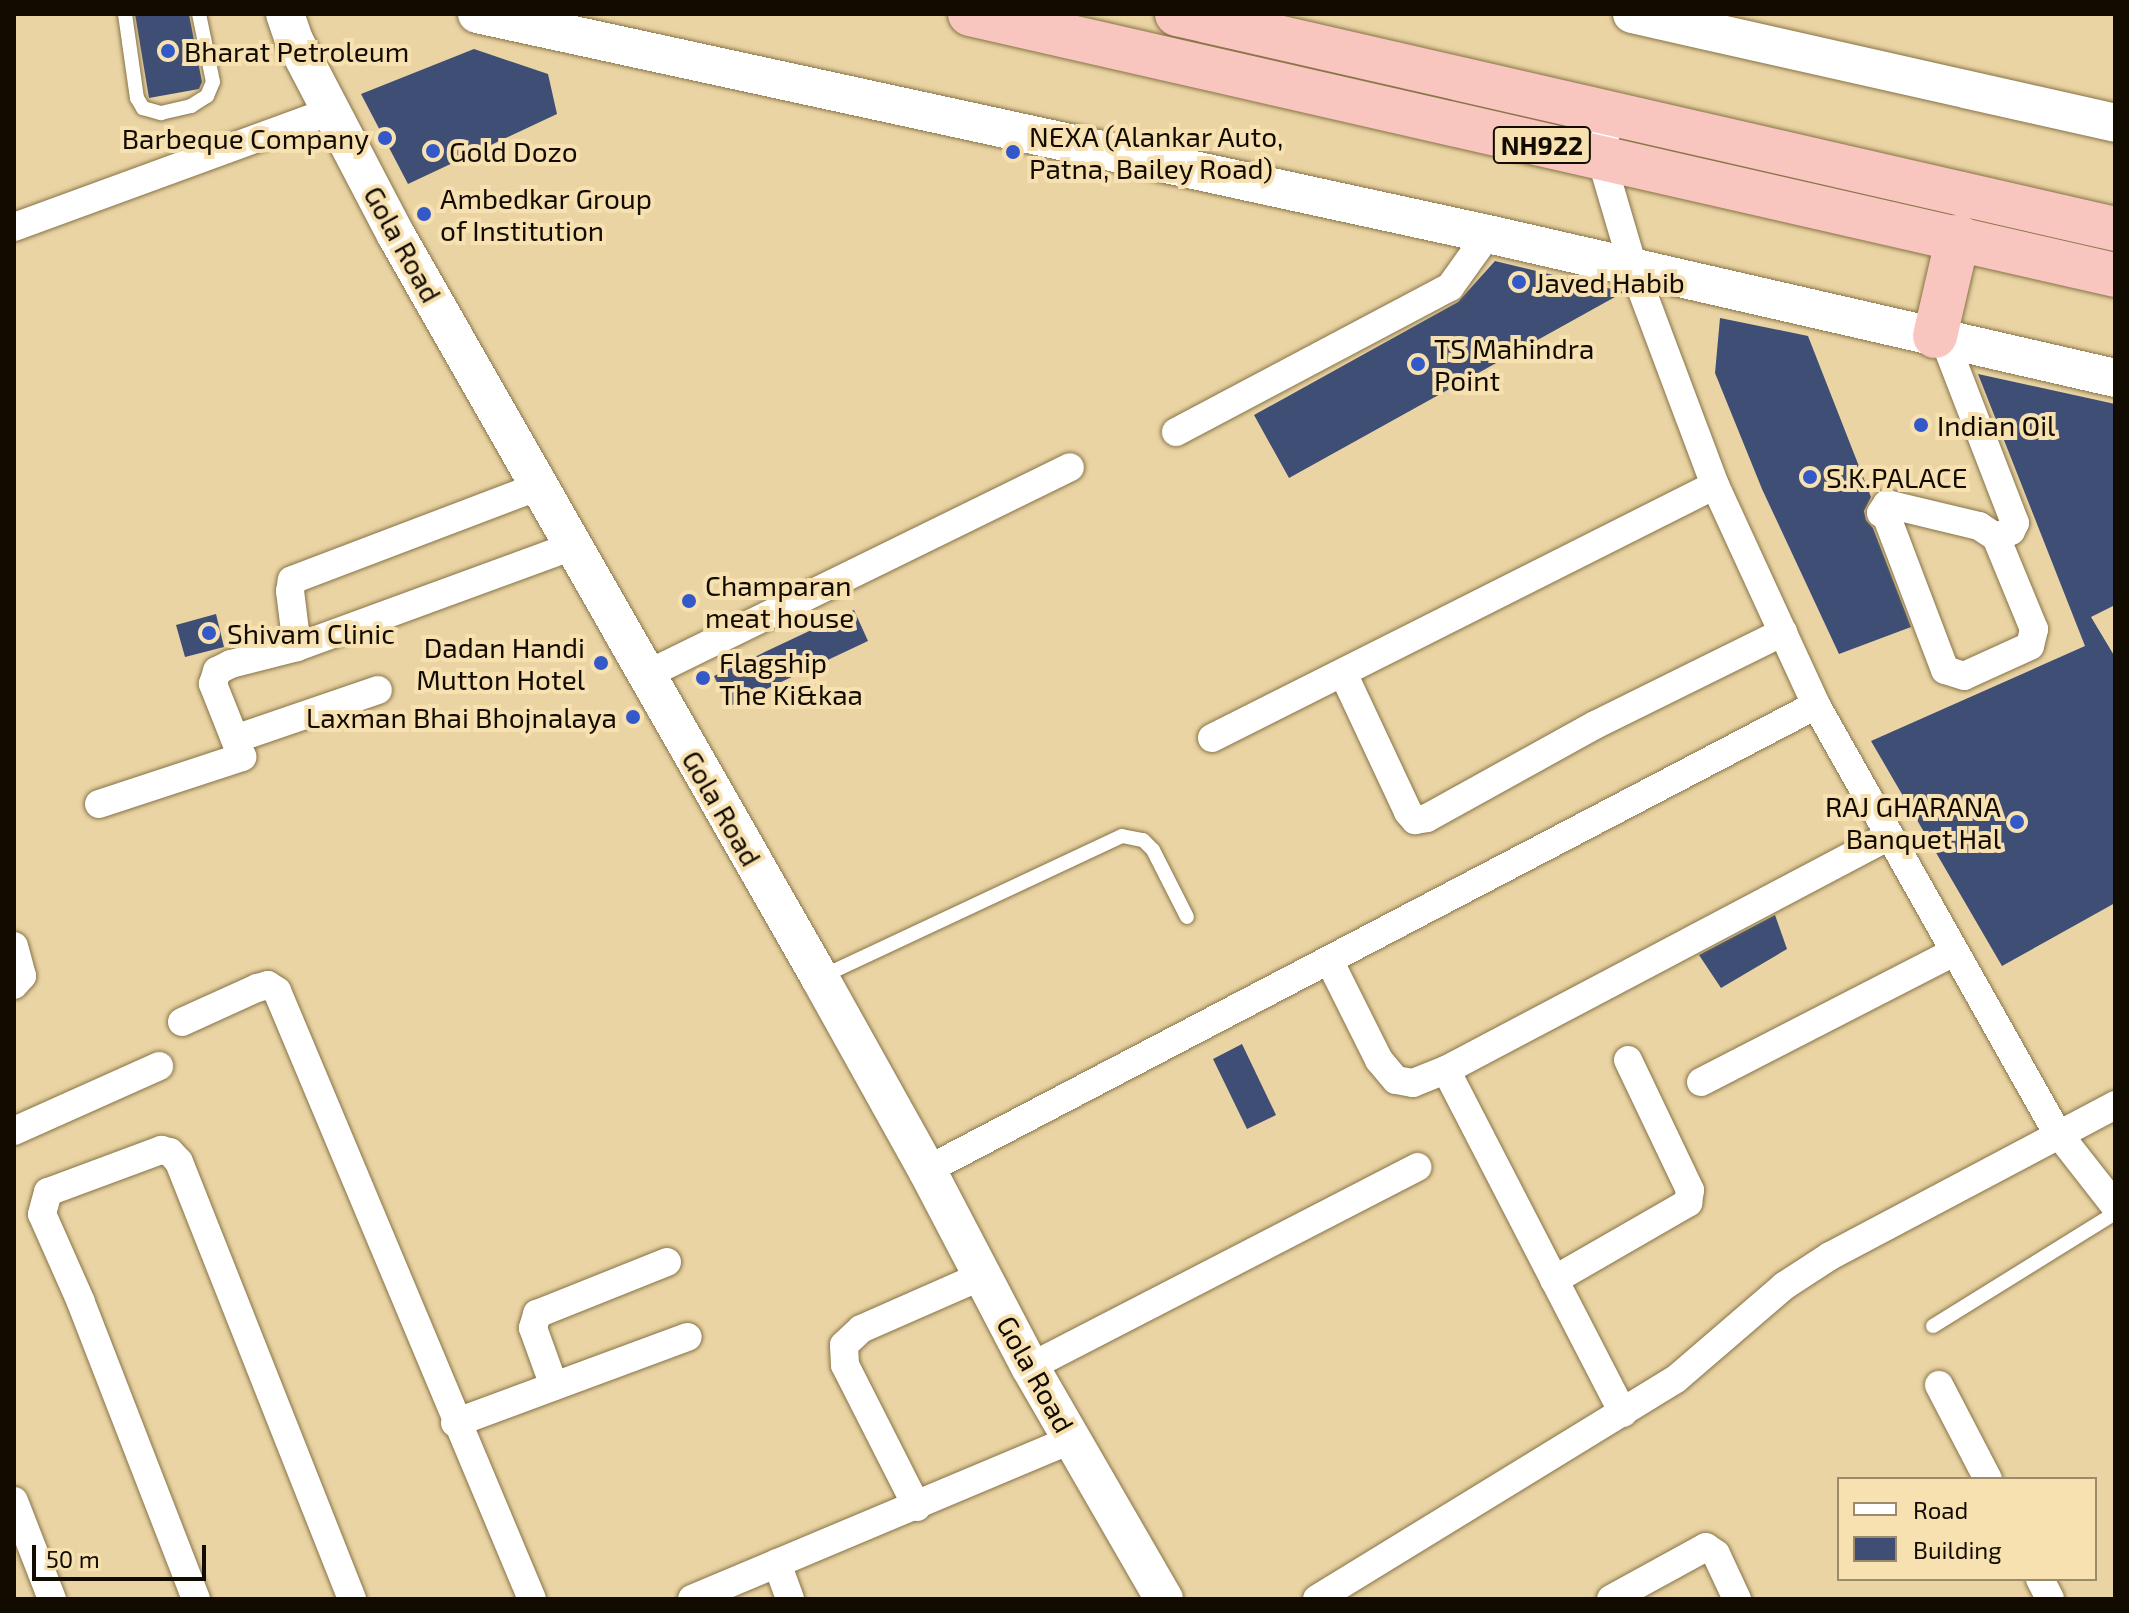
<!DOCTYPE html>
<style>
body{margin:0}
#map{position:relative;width:2129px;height:1613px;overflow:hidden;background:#ead4a4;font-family:"Exo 2",sans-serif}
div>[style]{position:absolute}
.building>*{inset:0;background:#3e4e74}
.roads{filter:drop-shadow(0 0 2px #877347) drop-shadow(0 0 2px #877347)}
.lane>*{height:14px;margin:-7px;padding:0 7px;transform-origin:7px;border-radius:7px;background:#fff}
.street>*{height:28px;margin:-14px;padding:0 14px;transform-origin:14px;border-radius:14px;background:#fff}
.secondary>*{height:38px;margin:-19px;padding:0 19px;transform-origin:19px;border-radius:19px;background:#fff}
.highway>*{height:44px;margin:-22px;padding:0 22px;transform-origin:22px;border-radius:22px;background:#f9c5bf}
.dots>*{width:22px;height:22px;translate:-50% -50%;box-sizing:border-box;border:4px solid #f7e1b1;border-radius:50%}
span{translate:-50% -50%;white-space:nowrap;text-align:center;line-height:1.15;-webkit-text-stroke:8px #f7e1b1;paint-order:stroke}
.shield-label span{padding:2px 6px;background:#f7e1b1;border:2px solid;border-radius:6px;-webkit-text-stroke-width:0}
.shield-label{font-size:26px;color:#120b00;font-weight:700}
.poi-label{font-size:28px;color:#120b00}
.left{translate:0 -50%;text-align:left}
.right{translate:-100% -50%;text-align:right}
.street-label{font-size:28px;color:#120b00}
.frame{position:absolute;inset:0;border:16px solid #120b00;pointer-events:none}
.legend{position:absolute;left:1837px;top:1477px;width:260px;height:104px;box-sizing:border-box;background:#f7e1b1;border:2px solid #9b8b6a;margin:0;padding:10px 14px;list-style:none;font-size:24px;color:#120b00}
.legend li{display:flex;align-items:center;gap:16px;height:40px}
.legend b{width:40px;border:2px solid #9b8b6a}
.scale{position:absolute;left:32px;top:1545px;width:174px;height:36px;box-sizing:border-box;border:4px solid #120b00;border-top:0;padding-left:10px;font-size:24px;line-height:28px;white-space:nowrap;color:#120b00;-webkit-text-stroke:6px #f7e1b1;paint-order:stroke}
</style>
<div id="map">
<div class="building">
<i style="clip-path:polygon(135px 14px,189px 14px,202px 82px,199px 89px,149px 98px)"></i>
<i style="clip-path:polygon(474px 49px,548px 74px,557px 114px,408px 184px,361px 94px)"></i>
<i style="clip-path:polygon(1495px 261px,1624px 292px,1289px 478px,1254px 415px,1458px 302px)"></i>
<i style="clip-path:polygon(1720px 318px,1808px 336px,1871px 497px,1864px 511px,1866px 520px,1873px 528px,1911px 627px,1839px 654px,1762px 489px,1715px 373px)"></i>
<i style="clip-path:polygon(1978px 374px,2115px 404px,2115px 605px,2091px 617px,2115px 657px,2115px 903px,2002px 966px,1871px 741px,2085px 646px)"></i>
<i style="clip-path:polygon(854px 610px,868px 641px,728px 707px,714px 676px)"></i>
<i style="clip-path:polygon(216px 614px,224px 647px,185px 657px,176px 625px)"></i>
<i style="clip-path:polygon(1775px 915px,1787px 949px,1721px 988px,1699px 955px)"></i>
<i style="clip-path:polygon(1242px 1044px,1276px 1115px,1247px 1129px,1213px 1059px)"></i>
</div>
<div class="roads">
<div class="lane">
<i style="left:125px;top:14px;width:85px;rotate:81.9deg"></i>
<i style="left:137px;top:98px;width:12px;rotate:59deg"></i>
<i style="left:143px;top:108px;width:19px;rotate:16deg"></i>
<i style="left:161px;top:113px;width:31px;rotate:-13deg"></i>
<i style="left:191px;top:106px;width:19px;rotate:-32deg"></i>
<i style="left:207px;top:96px;width:15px;rotate:-67deg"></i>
<i style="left:213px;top:82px;width:69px;rotate:-101.6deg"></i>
<i style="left:821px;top:977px;width:332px;rotate:-25.1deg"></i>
<i style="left:1122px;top:836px;width:21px;rotate:11deg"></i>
<i style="left:1143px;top:840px;width:14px;rotate:45deg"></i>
<i style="left:1153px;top:850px;width:75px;rotate:63.1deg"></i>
<i style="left:1933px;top:1326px;width:214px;rotate:-31.8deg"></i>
</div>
<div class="street">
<i style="left:1609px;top:115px;width:44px;rotate:100.5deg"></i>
<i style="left:1601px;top:158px;width:114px;rotate:73.6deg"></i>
<i style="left:1633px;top:267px;width:233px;rotate:69.4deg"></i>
<i style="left:1715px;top:485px;width:242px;rotate:65.3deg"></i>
<i style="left:1816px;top:705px;width:490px;rotate:60.6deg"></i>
<i style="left:2057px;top:1132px;width:94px;rotate:51.9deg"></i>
<i style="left:14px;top:227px;width:338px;rotate:-20.1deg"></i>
<i style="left:1944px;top:339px;width:197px;rotate:68.9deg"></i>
<i style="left:2015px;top:523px;width:9px;rotate:117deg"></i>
<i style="left:2011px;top:531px;width:16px;rotate:158deg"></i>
<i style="left:1176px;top:432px;width:310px;rotate:-27.9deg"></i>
<i style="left:1450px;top:287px;width:65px;rotate:-54.4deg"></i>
<i style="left:1887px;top:504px;width:95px;rotate:13.4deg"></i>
<i style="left:1979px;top:526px;width:20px;rotate:33deg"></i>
<i style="left:1996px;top:537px;width:100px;rotate:67.6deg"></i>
<i style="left:2034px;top:629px;width:17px;rotate:103deg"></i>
<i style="left:2030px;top:646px;width:72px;rotate:155.6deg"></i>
<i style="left:1964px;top:676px;width:20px;rotate:-162deg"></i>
<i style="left:1945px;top:670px;width:164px;rotate:-110.8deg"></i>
<i style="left:1887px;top:517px;width:7px;rotate:-146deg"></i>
<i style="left:1881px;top:513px;width:11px;rotate:-56deg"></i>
<i style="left:297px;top:647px;width:56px;rotate:-97.1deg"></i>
<i style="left:290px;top:591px;width:11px;rotate:-80deg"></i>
<i style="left:292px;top:580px;width:264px;rotate:-20.8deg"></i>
<i style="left:1343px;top:673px;width:153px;rotate:64.9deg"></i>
<i style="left:1408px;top:812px;width:11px;rotate:49deg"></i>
<i style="left:1415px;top:820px;width:12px;rotate:-9deg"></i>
<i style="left:1427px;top:818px;width:192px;rotate:-29deg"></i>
<i style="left:1595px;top:725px;width:210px;rotate:-26.3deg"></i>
<i style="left:646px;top:675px;width:472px;rotate:-26.1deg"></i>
<i style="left:1212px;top:738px;width:563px;rotate:-26.7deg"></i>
<i style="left:235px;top:739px;width:151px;rotate:-18.9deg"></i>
<i style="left:99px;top:804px;width:151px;rotate:-18.2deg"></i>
<i style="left:242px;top:757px;width:79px;rotate:-111.7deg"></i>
<i style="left:213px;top:684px;width:14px;rotate:-73deg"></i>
<i style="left:217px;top:671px;width:16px;rotate:-27deg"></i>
<i style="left:231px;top:664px;width:68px;rotate:-14.4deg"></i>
<i style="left:297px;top:647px;width:294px;rotate:-20.1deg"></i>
<i style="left:14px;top:946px;width:31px;rotate:75deg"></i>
<i style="left:22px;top:976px;width:12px;rotate:132deg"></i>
<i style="left:1329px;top:960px;width:112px;rotate:63.4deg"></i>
<i style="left:1379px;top:1060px;width:26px;rotate:50deg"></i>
<i style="left:1396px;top:1080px;width:17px;rotate:10deg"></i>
<i style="left:1413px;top:1083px;width:35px;rotate:-22deg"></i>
<i style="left:1446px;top:1070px;width:501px;rotate:-27.84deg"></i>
<i style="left:182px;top:1022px;width:82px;rotate:-24.4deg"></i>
<i style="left:257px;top:988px;width:11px;rotate:-15deg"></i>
<i style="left:268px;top:985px;width:11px;rotate:34deg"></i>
<i style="left:277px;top:991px;width:659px;rotate:67.25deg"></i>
<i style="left:1446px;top:1070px;width:386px;rotate:62.7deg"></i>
<i style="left:1701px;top:1082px;width:284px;rotate:-27.2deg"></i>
<i style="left:14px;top:1131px;width:159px;rotate:-24.1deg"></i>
<i style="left:927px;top:1170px;width:1003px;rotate:-27.61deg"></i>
<i style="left:1554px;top:1280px;width:155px;rotate:-29.9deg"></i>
<i style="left:1688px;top:1203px;width:13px;rotate:-81deg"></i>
<i style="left:1690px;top:1190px;width:144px;rotate:-115.5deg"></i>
<i style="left:1030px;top:1367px;width:436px;rotate:-27.3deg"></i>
<i style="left:1939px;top:1385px;width:106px;rotate:62.5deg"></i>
<i style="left:554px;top:1386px;width:62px;rotate:-109.9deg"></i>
<i style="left:533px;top:1328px;width:15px;rotate:-74deg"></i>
<i style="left:537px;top:1314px;width:140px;rotate:-21.8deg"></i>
<i style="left:455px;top:1423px;width:248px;rotate:-20.3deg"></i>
<i style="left:14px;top:1501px;width:105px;rotate:68.8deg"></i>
<i style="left:917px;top:1507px;width:159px;rotate:-116.9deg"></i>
<i style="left:845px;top:1365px;width:20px;rotate:-93deg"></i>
<i style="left:844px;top:1345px;width:23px;rotate:-43deg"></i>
<i style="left:861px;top:1329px;width:132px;rotate:-23.7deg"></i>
<i style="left:777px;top:1563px;width:38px;rotate:70deg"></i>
<i style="left:2040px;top:1579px;width:22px;rotate:63deg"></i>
<i style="left:196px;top:1599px;width:318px;rotate:-111.2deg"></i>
<i style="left:81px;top:1302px;width:96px;rotate:-113.9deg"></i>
<i style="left:42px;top:1214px;width:23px;rotate:-75deg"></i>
<i style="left:48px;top:1192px;width:121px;rotate:-20.4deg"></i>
<i style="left:161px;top:1150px;width:9px;rotate:13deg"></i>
<i style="left:170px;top:1152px;width:13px;rotate:48deg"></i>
<i style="left:179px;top:1162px;width:470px;rotate:68.4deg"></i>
<i style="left:692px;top:1599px;width:412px;rotate:-22.8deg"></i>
<i style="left:1317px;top:1599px;width:421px;rotate:-31.5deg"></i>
<i style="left:1676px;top:1379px;width:143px;rotate:-40.7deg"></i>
<i style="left:1784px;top:1286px;width:55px;rotate:-33.1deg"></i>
<i style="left:1830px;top:1256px;width:323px;rotate:-27.9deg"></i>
<i style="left:1611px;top:1599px;width:108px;rotate:-28.7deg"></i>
<i style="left:1706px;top:1547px;width:12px;rotate:35deg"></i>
<i style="left:1716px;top:1554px;width:50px;rotate:65deg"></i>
</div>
<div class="secondary">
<i style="left:285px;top:14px;width:28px;rotate:71deg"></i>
<i style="left:294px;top:40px;width:220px;rotate:62.4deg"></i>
<i style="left:396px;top:235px;width:855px;rotate:60.29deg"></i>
<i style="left:820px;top:978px;width:220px;rotate:60.9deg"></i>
<i style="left:927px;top:1170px;width:222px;rotate:62.4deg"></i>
<i style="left:1030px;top:1367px;width:268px;rotate:60deg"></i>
<i style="left:477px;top:14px;width:1035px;rotate:12.28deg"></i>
<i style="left:1488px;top:234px;width:643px;rotate:12.93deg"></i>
<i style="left:1632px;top:14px;width:495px;rotate:12.7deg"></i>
</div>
<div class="highway">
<i style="left:970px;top:14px;width:1174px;rotate:12.84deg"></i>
<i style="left:1177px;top:14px;width:962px;rotate:12.91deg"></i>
<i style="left:1935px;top:336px;width:102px;rotate:-76.9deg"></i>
</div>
</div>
<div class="dots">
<i style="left:168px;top:51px;background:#3358c8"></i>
<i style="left:385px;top:138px;background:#3358c8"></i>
<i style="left:433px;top:151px;background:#3358c8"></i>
<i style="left:1013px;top:152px;background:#3358c8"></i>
<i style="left:424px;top:214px;background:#3358c8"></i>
<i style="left:1519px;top:282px;background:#3358c8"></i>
<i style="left:1418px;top:364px;background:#3358c8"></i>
<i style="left:1921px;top:425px;background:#3358c8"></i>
<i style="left:1810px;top:477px;background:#3358c8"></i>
<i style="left:689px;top:601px;background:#3358c8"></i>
<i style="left:209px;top:633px;background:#3358c8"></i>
<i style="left:601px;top:663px;background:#3358c8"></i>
<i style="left:703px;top:678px;background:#3358c8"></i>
<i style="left:633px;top:717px;background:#3358c8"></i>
<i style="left:2017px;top:822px;background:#3358c8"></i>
</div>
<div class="shield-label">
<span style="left:1542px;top:145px">NH922</span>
</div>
<div class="poi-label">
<span class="left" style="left:184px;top:51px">Bharat Petroleum</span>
<span class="left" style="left:1029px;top:152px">NEXA (Alankar Auto,<br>Patna, Bailey Road)</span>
<span class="right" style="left:369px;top:138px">Barbeque Company</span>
<span class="left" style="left:449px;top:151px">Gold Dozo</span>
<span class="left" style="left:440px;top:214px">Ambedkar Group<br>of Institution</span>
<span class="left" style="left:1535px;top:282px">Javed Habib</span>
<span class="left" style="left:1434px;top:364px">TS Mahindra<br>Point</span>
<span class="left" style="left:1937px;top:425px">Indian Oil</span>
<span class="left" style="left:1826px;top:477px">S.K.PALACE</span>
<span class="left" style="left:705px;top:601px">Champaran<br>meat house</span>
<span class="left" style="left:227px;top:633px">Shivam Clinic</span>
<span class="right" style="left:585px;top:663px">Dadan Handi<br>Mutton Hotel</span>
<span class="left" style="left:719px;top:678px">Flagship<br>The Ki&amp;kaa</span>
<span class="right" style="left:617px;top:717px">Laxman Bhai Bhojnalaya</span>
<span class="right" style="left:2001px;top:822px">RAJ GHARANA<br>Banquet Hal</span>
</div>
<div class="street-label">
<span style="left:403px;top:244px;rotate:61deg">Gola Road</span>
<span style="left:722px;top:808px;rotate:60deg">Gola Road</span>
<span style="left:1036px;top:1374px;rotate:61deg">Gola Road</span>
</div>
<div class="frame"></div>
<ul class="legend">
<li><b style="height:10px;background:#fff"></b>Road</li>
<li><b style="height:22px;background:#3e4e74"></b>Building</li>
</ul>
<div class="scale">50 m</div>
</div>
